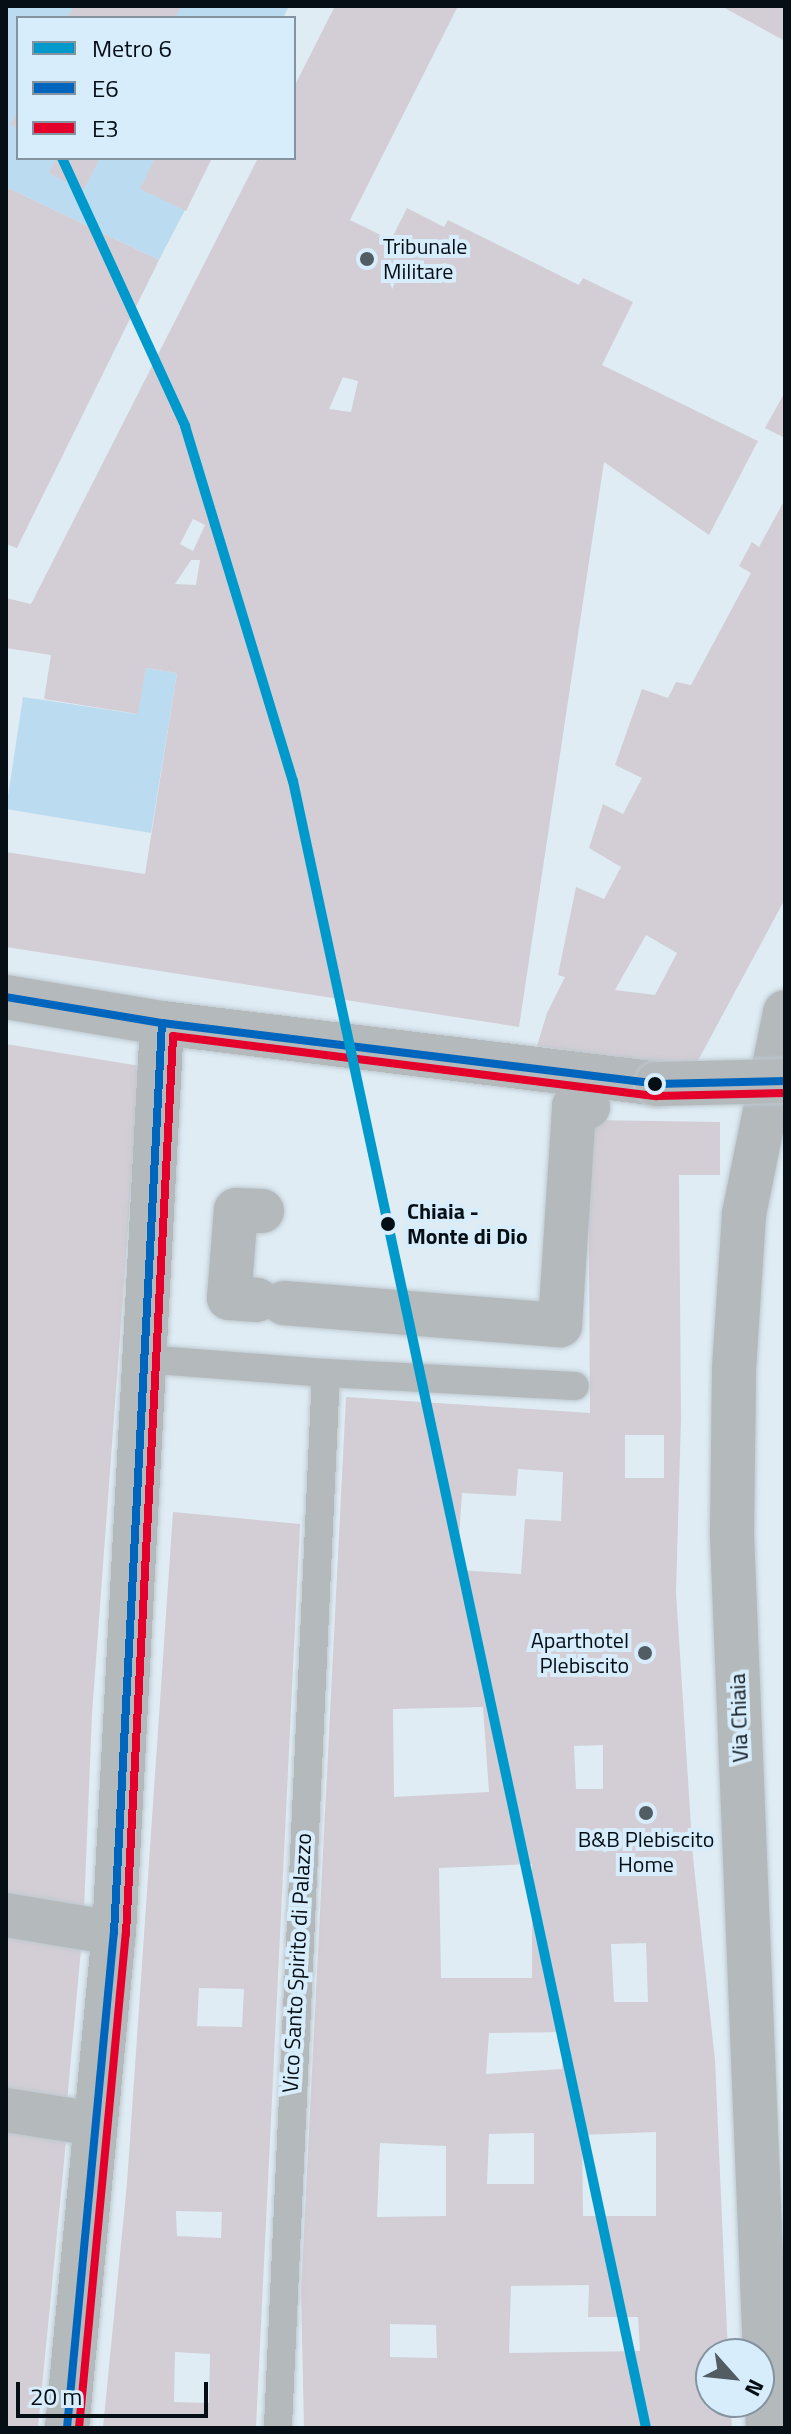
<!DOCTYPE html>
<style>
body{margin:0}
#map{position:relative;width:791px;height:2434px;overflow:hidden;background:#dfecf4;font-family:"Titillium Web",sans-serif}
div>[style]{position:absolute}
.green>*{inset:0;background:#bbdcf0}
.building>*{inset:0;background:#d3ced5}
.roads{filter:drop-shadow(0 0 2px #bec8cf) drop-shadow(0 0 2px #bec8cf)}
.service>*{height:28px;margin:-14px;padding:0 14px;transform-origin:14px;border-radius:14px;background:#b4b9bc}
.pedestrian>*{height:44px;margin:-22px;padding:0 22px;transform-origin:22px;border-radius:22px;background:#b4b9bc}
.minor>*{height:44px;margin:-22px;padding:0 22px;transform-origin:22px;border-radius:22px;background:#b4b9bc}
.bridges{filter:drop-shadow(0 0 2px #bec8cf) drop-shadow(0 0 2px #bec8cf)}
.minor-bridge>*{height:44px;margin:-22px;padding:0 22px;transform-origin:22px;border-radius:22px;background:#b4b9bc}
.bus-1>*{height:8px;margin:-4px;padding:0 4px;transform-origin:4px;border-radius:4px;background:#0065bd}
.bus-2>*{height:8px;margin:-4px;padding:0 4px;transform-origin:4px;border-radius:4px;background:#e4002b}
.metro-1>*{height:10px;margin:-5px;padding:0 5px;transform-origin:5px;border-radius:5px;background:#09c}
.dots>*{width:22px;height:22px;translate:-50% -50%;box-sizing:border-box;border:4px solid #d7edfc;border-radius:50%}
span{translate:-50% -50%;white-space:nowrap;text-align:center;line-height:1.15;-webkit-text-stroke:8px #d7edfc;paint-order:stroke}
.poi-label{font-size:22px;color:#060f15}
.left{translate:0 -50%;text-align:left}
.right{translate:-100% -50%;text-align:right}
.stop-label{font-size:22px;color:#060f15;font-weight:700}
.street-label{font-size:22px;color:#060f15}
.frame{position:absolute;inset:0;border:8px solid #060f15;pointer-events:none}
.legend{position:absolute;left:16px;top:16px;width:280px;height:144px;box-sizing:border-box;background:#d7edfc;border:2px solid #8394a0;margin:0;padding:10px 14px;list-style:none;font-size:24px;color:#060f15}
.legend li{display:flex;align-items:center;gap:16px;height:40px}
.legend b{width:40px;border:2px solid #8394a0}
.north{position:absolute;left:695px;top:2338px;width:80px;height:80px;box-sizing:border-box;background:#d7edfc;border:2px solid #8394a0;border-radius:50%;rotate:117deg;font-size:22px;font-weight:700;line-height:32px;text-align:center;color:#060f15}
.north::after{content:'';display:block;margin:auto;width:28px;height:36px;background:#525c63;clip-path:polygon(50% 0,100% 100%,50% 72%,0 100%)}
.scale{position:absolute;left:16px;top:2382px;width:192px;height:36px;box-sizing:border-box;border:4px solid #060f15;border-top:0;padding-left:10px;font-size:24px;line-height:28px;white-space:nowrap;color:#060f15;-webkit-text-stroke:6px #d7edfc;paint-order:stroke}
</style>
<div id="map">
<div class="green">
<i style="clip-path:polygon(6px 6px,289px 6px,283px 18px,18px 18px,18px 158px,212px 158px,159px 260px,6px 187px)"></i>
<i style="clip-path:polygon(146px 668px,177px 673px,151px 833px,6px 809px,23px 697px,137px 714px)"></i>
</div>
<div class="building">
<i style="clip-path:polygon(74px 6px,182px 6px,175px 18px,67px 18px)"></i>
<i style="clip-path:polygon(evenodd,335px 6px,458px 6px,350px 220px,391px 240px,407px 208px,444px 227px,448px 220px,579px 285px,583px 278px,633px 302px,602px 365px,758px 441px,709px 535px,604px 462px,519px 1027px,6px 947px,6px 852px,145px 874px,177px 673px,146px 668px,138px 714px,44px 699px,51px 655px,6px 648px,6px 598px,31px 604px,258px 158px,294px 158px,294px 87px,335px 6px,343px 377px,358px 381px,351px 412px,329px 409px,343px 377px,335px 6px,193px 519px,205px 525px,193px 551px,180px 544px,193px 519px,335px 6px,191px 560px,200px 560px,196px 585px,175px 584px,191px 560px)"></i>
<i style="clip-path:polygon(721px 6px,785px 6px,785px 41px)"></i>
<i style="clip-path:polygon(18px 111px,18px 129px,10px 125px)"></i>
<i style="clip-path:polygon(57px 158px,100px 158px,83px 191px,49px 173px)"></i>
<i style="clip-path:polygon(155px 158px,212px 158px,186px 211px,140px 189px)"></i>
<i style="clip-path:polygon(6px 187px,159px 260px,17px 548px,6px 544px)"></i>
<i style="clip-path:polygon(785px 392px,785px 438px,765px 428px)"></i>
<i style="clip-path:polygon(evenodd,783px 503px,785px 899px,694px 1068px,537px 1046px,547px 1013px,565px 977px,558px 975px,576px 887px,604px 899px,621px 867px,589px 848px,603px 804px,623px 814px,642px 778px,615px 765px,642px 689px,668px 698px,676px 682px,691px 685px,751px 573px,739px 566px,752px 542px,759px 547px,783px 503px,646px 935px,677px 953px,655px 995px,615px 990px,646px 935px)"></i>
<i style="clip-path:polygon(6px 1044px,140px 1066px,92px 1714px,84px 1910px,6px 1896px)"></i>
<i style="clip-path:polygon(evenodd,588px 1120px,720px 1122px,720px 1175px,679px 1175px,681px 1418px,676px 1592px,693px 1857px,715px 2060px,728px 2354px,711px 2354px,711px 2402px,730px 2402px,732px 2428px,304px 2428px,301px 2290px,346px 1397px,590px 1413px,588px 1120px,625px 1435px,664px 1435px,664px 1478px,625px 1478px,625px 1435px,588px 1120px,518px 1469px,563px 1472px,561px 1521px,525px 1519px,521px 1574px,457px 1570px,462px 1493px,516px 1496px,518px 1469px,588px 1120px,483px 1707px,489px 1792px,394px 1797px,393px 1709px,483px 1707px,588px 1120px,603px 1745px,603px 1789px,576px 1789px,574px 1746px,603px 1745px,588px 1120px,532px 1864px,532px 1978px,441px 1978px,439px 1868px,532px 1864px,588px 1120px,646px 1943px,648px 2002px,614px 2002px,611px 1944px,646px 1943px,588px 1120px,563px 2032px,562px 2069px,486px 2074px,489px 2033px,563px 2032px,588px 1120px,656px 2132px,656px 2216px,583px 2216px,582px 2135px,656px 2132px,588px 1120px,534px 2133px,534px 2184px,487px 2184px,489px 2134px,534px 2133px,588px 1120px,380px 2143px,446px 2146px,446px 2216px,377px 2217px,380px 2143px,588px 1120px,589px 2285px,588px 2317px,638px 2317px,640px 2351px,509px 2353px,511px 2286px,589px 2285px,588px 1120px,390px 2324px,436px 2325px,437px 2358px,390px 2357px,390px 2324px)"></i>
<i style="clip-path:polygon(evenodd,173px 1512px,300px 1524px,256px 2428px,103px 2428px,127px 2183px,173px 1512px,199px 1988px,244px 1989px,242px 2027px,197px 2026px,199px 1988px,173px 1512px,176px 2211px,222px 2212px,221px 2238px,177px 2236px,176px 2211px,173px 1512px,175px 2352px,210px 2354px,209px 2403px,174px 2402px,175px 2352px)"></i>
<i style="clip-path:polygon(6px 1937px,81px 1949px,67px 2102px,6px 2093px)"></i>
<i style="clip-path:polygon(6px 2123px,67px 2131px,38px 2428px,6px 2427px)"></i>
</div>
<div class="roads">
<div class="service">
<i style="left:144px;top:1359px;width:183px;rotate:4.4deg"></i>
<i style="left:326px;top:1373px;width:1056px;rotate:92.61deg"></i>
<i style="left:326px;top:1373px;width:249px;rotate:3deg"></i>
</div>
<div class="pedestrian">
<i style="left:257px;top:1300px;width:28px;rotate:-176deg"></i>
<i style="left:229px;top:1298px;width:88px;rotate:-85.5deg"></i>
<i style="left:236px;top:1210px;width:26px;rotate:2deg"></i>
<i style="left:284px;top:1303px;width:277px;rotate:4.6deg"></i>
<i style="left:560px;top:1325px;width:219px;rotate:-86.3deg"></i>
<i style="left:574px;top:1106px;width:14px;rotate:4deg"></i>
<i style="left:6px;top:2110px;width:90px;rotate:8.9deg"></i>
<i style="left:768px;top:2428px;width:894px;rotate:-92.31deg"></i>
<i style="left:732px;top:1535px;width:166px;rotate:-89.3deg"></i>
<i style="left:734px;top:1369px;width:155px;rotate:-86.3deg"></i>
<i style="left:744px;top:1214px;width:206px;rotate:-78.5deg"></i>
</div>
<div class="minor">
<i style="left:6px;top:997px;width:158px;rotate:9.5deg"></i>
<i style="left:162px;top:1023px;width:499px;rotate:7deg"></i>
<i style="left:6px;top:1915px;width:109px;rotate:9.5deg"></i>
<i style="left:67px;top:2428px;width:497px;rotate:-84.6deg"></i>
<i style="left:114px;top:1933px;width:911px;rotate:-86.98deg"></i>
</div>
</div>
<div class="bridges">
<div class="minor-bridge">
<i style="left:657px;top:1084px;width:128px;rotate:-1.3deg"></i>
</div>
</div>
<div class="bus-1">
<i style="left:6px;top:997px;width:158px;rotate:9.5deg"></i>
<i style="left:162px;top:1023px;width:499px;rotate:7deg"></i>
<i style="left:657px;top:1084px;width:128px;rotate:-1.3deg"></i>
<i style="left:67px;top:2428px;width:497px;rotate:-84.6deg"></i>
<i style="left:114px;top:1933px;width:911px;rotate:-86.98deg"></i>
</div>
<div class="bus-2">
<i style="left:79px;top:2428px;width:496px;rotate:-84.6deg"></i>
<i style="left:126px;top:1934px;width:899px;rotate:-87deg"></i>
<i style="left:173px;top:1036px;width:487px;rotate:7.1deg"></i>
<i style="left:656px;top:1096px;width:129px;rotate:-1.3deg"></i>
</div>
<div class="metro-1">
<i style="left:62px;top:158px;width:295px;rotate:65.3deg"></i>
<i style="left:185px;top:426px;width:371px;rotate:73.1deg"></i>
<i style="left:293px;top:781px;width:1684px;rotate:77.9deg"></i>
</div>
<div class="dots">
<i style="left:367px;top:259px;background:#525c63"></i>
<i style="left:655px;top:1084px;background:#060f15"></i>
<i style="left:388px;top:1224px;background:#060f15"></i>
<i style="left:645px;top:1653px;background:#525c63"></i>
<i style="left:646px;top:1813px;background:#525c63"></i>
</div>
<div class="poi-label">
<span class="left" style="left:383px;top:259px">Tribunale<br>Militare</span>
<span class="right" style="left:629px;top:1653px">Aparthotel<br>Plebiscito</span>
<span style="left:646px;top:1852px">B&amp;B Plebiscito<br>Home</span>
</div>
<div class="stop-label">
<span class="left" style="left:407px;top:1224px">Chiaia -<br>Monte di Dio</span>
</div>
<div class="street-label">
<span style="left:739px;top:1718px;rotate:-92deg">Via Chiaia</span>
<span style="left:297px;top:1963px;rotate:-87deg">Vico Santo Spirito di Palazzo</span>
</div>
<div class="frame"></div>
<ul class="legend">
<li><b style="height:10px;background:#09c"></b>Metro 6</li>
<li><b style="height:10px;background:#0065bd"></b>E6</li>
<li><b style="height:10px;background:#e4002b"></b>E3</li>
</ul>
<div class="north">N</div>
<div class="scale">20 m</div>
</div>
